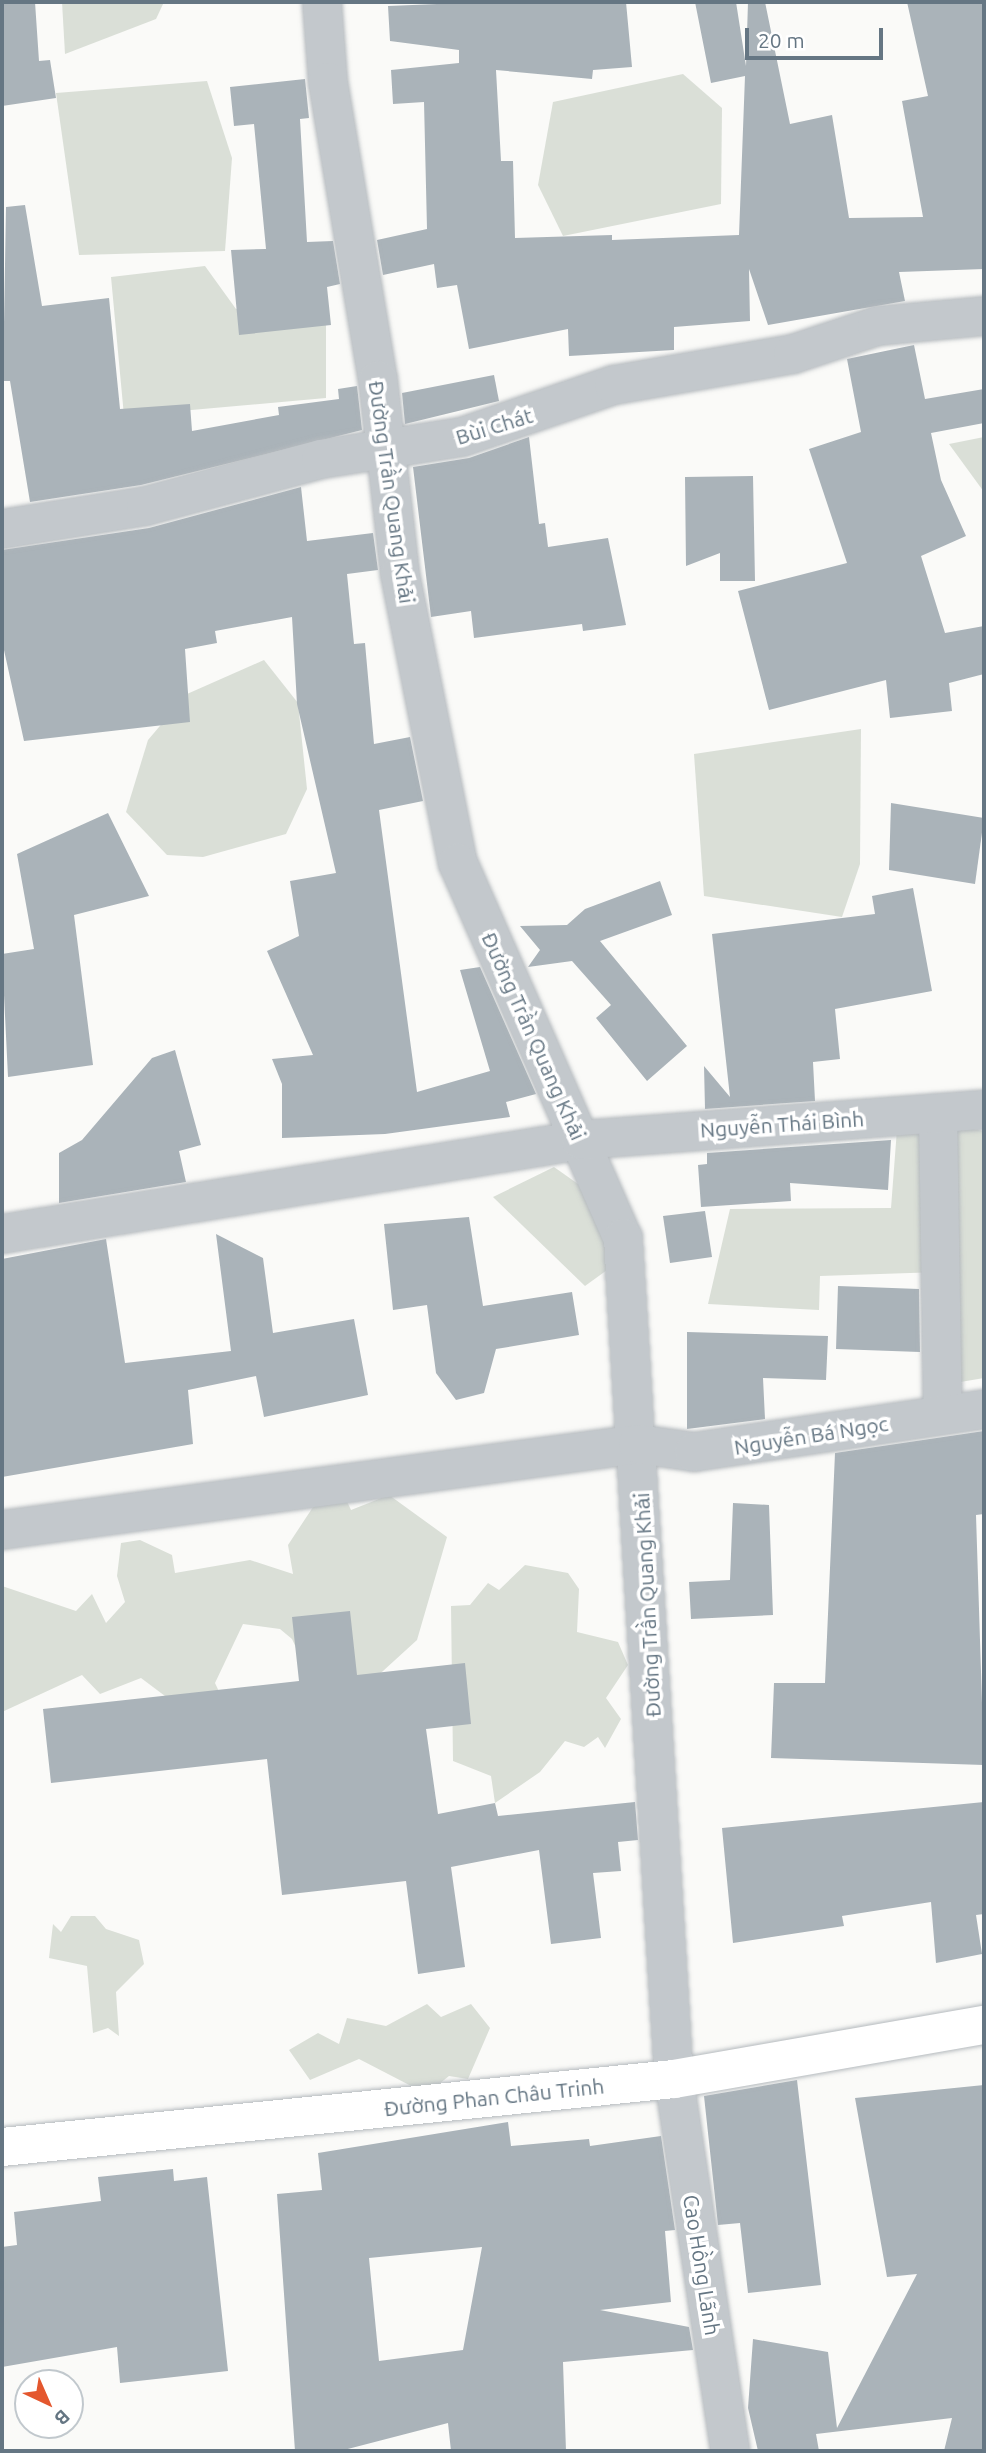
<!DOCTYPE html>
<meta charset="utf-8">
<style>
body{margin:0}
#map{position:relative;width:986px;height:2453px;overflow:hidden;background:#fafaf8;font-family:Ubuntu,sans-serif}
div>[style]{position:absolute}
.green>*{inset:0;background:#dadfd7}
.building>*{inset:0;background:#aab3b9}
.roads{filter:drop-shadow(0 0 2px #b5babe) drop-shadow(0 0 2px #b5babe)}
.minor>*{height:38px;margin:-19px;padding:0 19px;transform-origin:19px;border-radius:19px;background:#c3c8cc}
.major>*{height:38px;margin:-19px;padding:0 19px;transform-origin:19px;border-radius:19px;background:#fff}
span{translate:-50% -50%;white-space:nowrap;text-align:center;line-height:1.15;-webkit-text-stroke:7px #fff;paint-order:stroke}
.street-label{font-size:21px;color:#657683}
.frame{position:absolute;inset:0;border:4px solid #657683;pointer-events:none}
.north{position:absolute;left:14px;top:2369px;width:70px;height:70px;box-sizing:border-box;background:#fff;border:2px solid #c1c8cd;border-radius:50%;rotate:136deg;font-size:19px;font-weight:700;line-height:28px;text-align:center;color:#657683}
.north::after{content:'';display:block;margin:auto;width:24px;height:32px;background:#e4572e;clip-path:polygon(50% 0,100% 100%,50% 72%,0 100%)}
.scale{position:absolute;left:745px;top:28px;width:138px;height:32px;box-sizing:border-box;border:4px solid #657683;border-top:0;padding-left:9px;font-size:21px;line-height:24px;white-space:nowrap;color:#657683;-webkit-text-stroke:5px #fff;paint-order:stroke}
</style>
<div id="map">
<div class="green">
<i style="clip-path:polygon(62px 2px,164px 2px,156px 19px,65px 54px)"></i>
<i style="clip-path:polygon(683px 74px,722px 108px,721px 204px,563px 236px,538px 185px,553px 102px)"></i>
<i style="clip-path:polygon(207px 81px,232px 158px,225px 251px,79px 255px,56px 93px)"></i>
<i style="clip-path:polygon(205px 266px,236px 309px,326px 283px,326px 398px,124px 416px,111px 277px)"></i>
<i style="clip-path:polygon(984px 437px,984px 492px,949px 444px)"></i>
<i style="clip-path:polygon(264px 660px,298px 703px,307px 789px,286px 834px,203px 857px,167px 855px,126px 812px,148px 740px,187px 694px)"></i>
<i style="clip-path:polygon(861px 729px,860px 864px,842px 917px,704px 896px,694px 754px)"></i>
<i style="clip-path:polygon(898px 1116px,984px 1131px,984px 1378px,931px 1387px,940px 1272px,820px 1276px,819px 1310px,708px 1304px,730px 1209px,891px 1208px)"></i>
<i style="clip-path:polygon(554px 1167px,588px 1191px,614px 1265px,585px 1286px,493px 1197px)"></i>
<i style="clip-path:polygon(343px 1493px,351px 1510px,389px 1495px,447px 1537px,417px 1640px,349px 1702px,326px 1713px,292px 1639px,280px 1629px,243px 1624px,215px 1683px,230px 1715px,173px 1702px,141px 1678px,100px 1694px,82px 1675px,2px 1712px,2px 1586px,76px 1611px,92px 1594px,106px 1623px,125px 1602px,117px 1576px,121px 1543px,140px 1540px,172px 1555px,175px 1573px,250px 1560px,293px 1574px,288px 1545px,315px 1504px)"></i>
<i style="clip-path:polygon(525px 1565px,568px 1573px,579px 1589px,577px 1632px,618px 1642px,628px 1665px,606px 1698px,621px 1719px,605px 1748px,598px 1737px,584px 1747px,565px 1741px,540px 1772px,495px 1803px,491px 1776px,453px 1761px,451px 1606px,470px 1605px,488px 1583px,499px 1590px)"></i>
<i style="clip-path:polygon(71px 1916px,95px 1916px,106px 1929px,139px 1940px,144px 1964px,116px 1992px,119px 2036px,108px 2028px,93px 2033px,87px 1966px,49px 1958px,53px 1924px,61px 1932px)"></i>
<i style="clip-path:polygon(427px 2004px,441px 2017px,471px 2004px,490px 2028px,468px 2079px,449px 2076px,434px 2088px,417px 2089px,359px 2059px,310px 2080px,289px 2050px,318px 2033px,339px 2044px,347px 2018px,386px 2026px)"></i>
</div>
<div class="building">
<i style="clip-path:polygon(2px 2px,35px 2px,39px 61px,50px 60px,56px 98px,2px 106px)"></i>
<i style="clip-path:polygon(486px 2px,626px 2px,632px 67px,593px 70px,592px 79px,496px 70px,501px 161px,513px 161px,515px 238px,612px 235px,612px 240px,739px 235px,745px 76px,711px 83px,695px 2px,736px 2px,746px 66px,748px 2px,765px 2px,790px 124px,832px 115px,849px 218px,923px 217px,902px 101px,928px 96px,907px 2px,984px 2px,984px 269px,899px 272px,905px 301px,768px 325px,749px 269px,750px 321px,674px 327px,674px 350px,569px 356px,568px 329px,469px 349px,457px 285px,437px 288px,434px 264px,383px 275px,377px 240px,427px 229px,424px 102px,393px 104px,391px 70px,459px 63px,459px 50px,390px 41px,388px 6px)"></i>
<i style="clip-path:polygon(305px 79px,309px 118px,300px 119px,307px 242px,333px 241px,340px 284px,327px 287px,331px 325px,239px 335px,231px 250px,266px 249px,254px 124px,234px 126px,230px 87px)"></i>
<i style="clip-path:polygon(25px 205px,42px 306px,109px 298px,120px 409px,190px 404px,192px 431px,279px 415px,278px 407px,339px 399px,338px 389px,357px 386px,362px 430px,141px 485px,30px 502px,10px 381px,3px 381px,6px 207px)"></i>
<i style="clip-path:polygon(914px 345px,925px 399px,984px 389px,984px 423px,931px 433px,941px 480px,966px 536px,921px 556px,945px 633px,984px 626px,984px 674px,949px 683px,952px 711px,890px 718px,886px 680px,769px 710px,738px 591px,847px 563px,809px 449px,861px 432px,847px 359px)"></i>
<i style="clip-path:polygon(494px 375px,499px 401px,405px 424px,402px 393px)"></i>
<i style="clip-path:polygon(529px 437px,539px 524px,545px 523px,548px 547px,608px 538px,626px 625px,583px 631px,582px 624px,474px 638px,471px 611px,431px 617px,413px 467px,469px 458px)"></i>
<i style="clip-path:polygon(753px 476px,755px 581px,720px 581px,720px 553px,686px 566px,685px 477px)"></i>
<i style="clip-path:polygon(301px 487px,307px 541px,373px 533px,378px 570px,347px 574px,354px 644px,365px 643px,374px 744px,410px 737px,423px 801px,379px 810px,417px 1092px,490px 1071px,460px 970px,480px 967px,536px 1094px,506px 1102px,510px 1117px,385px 1134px,282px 1138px,282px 1084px,272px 1059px,313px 1055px,267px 951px,299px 936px,290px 881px,336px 873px,297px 704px,292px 617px,215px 631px,217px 643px,185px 649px,190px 722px,24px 741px,2px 641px,2px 550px,149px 528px)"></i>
<i style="clip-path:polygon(891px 803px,984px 818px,975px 884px,889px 870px)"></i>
<i style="clip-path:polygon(108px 813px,149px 896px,74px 915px,93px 1065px,8px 1077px,2px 954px,34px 949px,17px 854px)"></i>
<i style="clip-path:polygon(660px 881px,672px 915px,600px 941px,687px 1046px,647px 1081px,596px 1018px,611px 1005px,572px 961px,528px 967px,540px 950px,520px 926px,567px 925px,585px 909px)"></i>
<i style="clip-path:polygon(913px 888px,932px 991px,835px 1009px,840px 1059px,813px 1062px,815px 1101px,705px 1109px,704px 1066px,730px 1097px,712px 934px,875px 914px,872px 896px)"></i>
<i style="clip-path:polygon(175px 1050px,201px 1145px,179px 1151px,186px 1182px,59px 1203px,59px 1153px,82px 1140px,152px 1058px)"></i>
<i style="clip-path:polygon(891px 1140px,888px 1190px,790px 1183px,791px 1201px,701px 1207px,698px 1165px,707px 1164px,707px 1153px)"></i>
<i style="clip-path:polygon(705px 1211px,712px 1257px,670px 1263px,663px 1216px)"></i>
<i style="clip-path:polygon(469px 1217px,483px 1306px,572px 1292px,579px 1335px,496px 1349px,484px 1393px,456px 1400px,436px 1373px,427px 1305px,393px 1310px,384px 1224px)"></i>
<i style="clip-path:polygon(216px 1234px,263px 1258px,273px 1333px,354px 1319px,368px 1395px,264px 1417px,256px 1376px,188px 1390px,193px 1444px,2px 1477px,2px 1259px,106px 1239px,125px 1363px,231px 1351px)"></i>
<i style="clip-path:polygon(838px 1286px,919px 1289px,920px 1352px,836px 1349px)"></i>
<i style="clip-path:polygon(687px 1332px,828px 1336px,826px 1380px,763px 1378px,765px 1419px,687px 1429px)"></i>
<i style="clip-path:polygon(984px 1431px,984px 1514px,976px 1515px,984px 1765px,771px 1758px,774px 1683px,825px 1683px,835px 1453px)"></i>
<i style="clip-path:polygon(733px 1503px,769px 1505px,773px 1615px,691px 1619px,689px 1582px,730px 1580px)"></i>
<i style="clip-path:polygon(350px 1611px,357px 1675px,465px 1663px,471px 1724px,426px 1729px,438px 1814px,495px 1803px,498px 1816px,635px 1802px,638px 1840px,618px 1842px,621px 1871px,593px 1873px,601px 1938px,551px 1944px,539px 1850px,451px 1867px,465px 1967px,418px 1974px,406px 1881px,282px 1895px,267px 1759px,51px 1783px,43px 1709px,299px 1681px,292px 1617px)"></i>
<i style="clip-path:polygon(984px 1802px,984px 1914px,976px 1915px,982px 1954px,936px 1963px,931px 1902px,842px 1916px,844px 1926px,733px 1943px,722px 1828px)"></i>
<i style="clip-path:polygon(797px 2080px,821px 2285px,748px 2293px,740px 2223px,718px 2225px,704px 2096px)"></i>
<i style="clip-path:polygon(984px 2085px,984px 2451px,944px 2451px,952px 2418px,816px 2434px,819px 2451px,758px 2451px,748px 2408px,753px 2339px,828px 2352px,837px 2428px,917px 2274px,887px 2277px,855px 2098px)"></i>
<i style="clip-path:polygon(evenodd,508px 2122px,511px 2146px,589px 2139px,590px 2146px,661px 2136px,675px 2230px,665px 2231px,671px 2302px,600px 2310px,689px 2327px,693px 2350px,563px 2362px,566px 2451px,451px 2451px,448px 2423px,340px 2451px,295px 2451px,277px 2194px,322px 2190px,318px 2153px,508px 2122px,482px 2247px,463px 2350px,379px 2361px,369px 2258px,482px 2247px)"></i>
<i style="clip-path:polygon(173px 2169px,174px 2181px,207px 2177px,228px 2371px,120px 2383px,117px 2347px,2px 2367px,2px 2247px,17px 2245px,14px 2212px,101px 2201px,98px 2177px)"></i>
</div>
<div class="roads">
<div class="minor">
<i style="left:322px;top:2px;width:80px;rotate:85.7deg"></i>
<i style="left:328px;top:82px;width:302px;rotate:80.5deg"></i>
<i style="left:378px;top:380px;width:195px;rotate:83.5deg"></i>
<i style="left:400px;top:574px;width:295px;rotate:78.7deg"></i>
<i style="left:458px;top:863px;width:410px;rotate:66.3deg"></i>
<i style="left:623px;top:1238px;width:843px;rotate:86.53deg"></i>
<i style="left:674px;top:2079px;width:376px;rotate:81.4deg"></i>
<i style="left:2px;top:529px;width:146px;rotate:-9.1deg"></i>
<i style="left:146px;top:506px;width:181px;rotate:-15deg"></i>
<i style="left:321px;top:459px;width:143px;rotate:-8.9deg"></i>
<i style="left:462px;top:437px;width:161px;rotate:-18.9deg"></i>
<i style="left:614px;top:385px;width:182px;rotate:-9.8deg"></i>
<i style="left:793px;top:354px;width:89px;rotate:-18.4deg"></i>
<i style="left:877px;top:326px;width:107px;rotate:-5.3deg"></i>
<i style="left:938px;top:1113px;width:302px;rotate:89.1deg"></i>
<i style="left:2px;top:1234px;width:587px;rotate:-9.22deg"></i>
<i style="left:581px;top:1140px;width:404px;rotate:-4.3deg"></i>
<i style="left:2px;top:1530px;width:642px;rotate:-7.7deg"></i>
<i style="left:638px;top:1444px;width:57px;rotate:8.1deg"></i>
<i style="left:694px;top:1452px;width:293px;rotate:-8.4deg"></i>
</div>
<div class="major">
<i style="left:2px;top:2147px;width:675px;rotate:-5.78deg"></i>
<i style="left:674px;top:2079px;width:315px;rotate:-9.9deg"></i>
</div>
</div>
<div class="street-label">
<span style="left:494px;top:426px;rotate:-17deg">Bùi Chát</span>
<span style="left:392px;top:492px;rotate:82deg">Đường Trần Quang Khải</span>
<span style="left:534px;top:1036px;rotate:66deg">Đường Trần Quang Khải</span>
<span style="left:782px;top:1124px;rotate:-4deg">Nguyễn Thái Bình</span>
<span style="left:811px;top:1435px;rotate:-9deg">Nguyễn Bá Ngọc</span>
<span style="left:647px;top:1605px;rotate:-93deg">Đường Trần Quang Khải</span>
<span style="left:494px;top:2097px;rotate:-6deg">Đường Phan Châu Trinh</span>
<span style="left:702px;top:2265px;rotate:81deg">Cao Hồng Lãnh</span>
</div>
<div class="frame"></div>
<div class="north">B</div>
<div class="scale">20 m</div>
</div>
